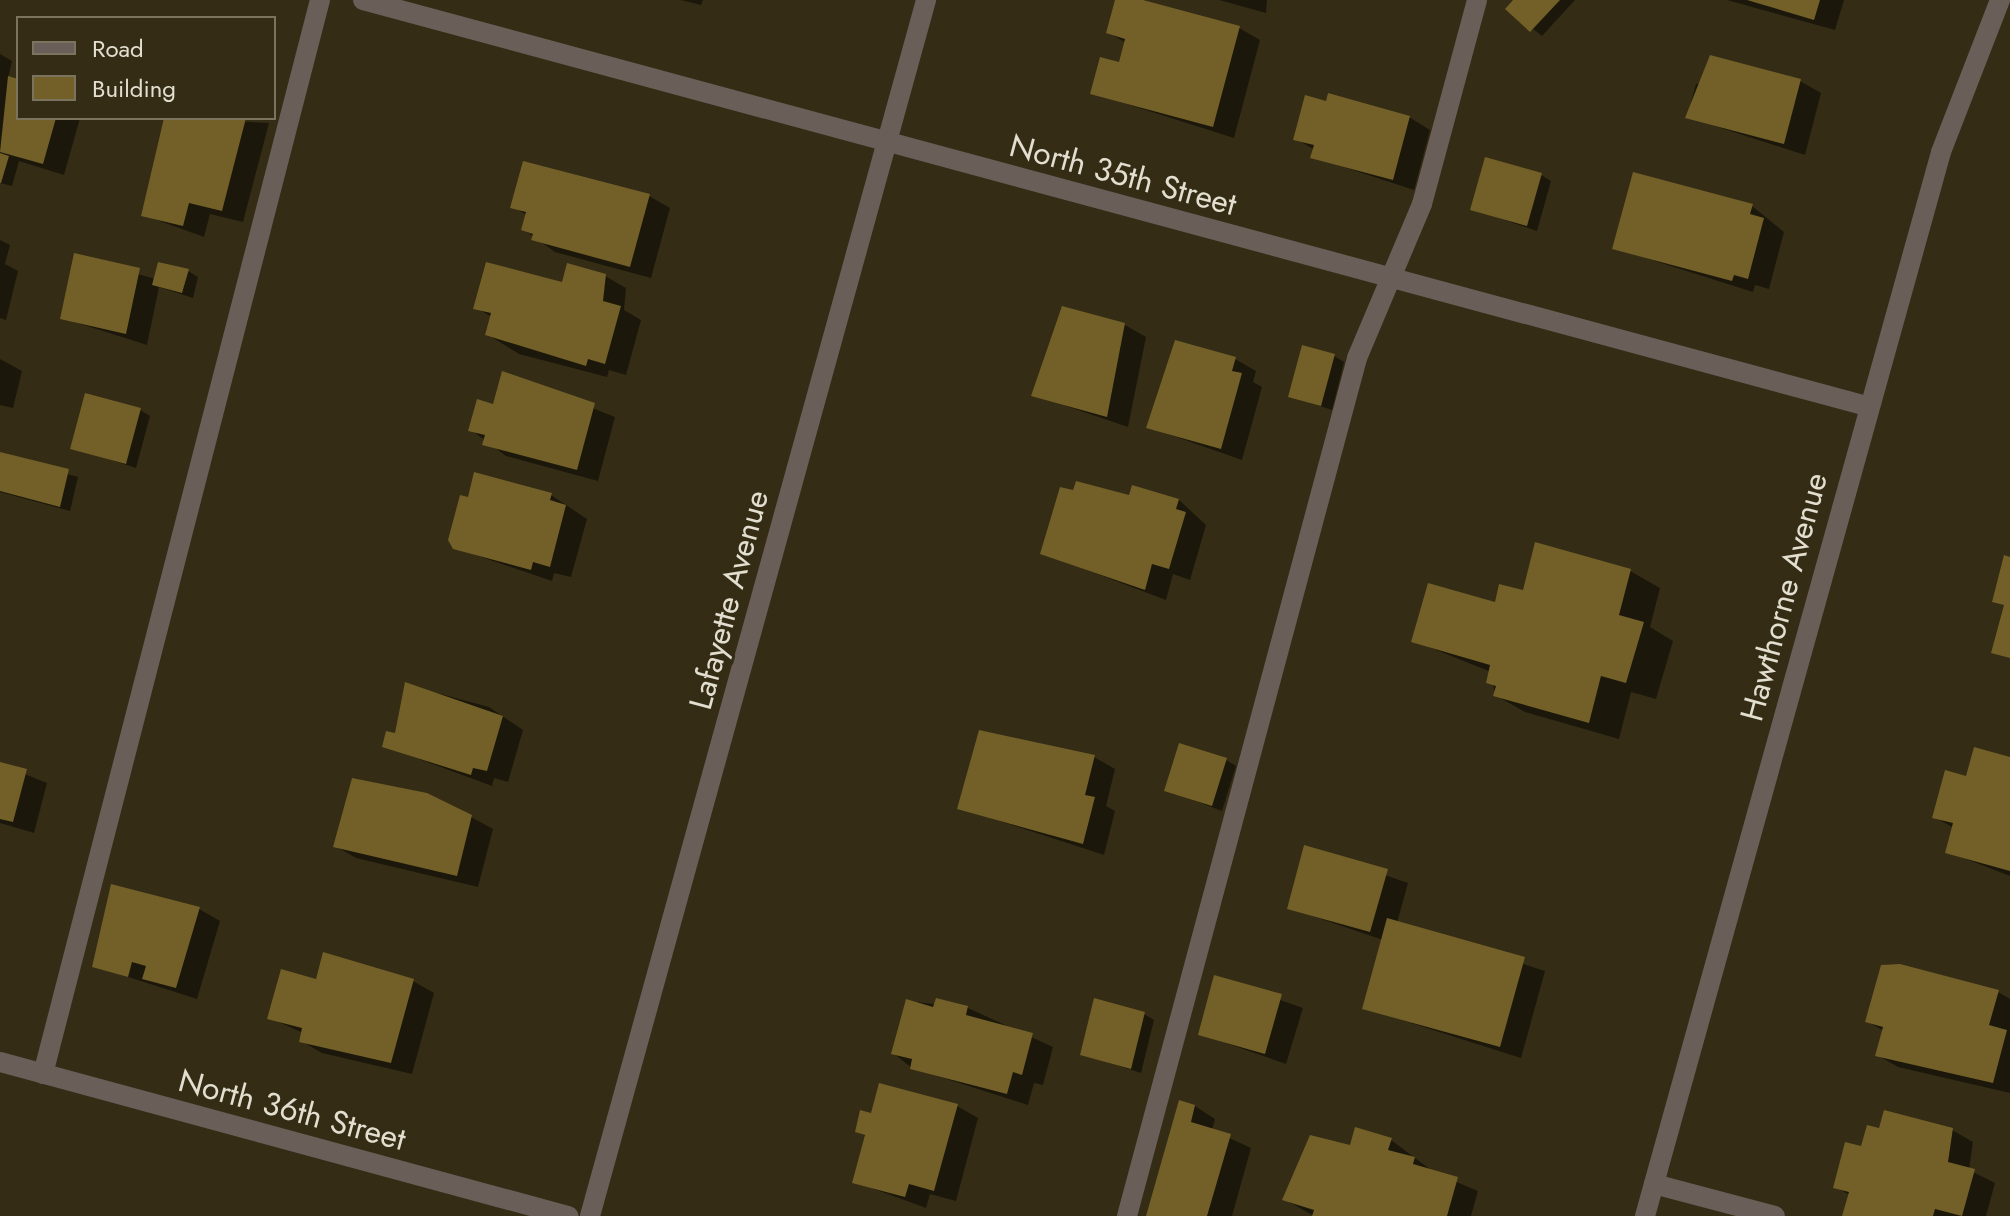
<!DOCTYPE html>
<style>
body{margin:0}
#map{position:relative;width:2010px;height:1216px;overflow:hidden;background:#342c14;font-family:Jost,sans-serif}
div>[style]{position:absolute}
.shadow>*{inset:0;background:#0007}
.building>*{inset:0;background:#726028}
.lane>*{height:20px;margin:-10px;padding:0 10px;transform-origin:10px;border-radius:10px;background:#6a5e59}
.street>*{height:20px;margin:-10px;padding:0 10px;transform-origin:10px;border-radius:10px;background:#6a5e59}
span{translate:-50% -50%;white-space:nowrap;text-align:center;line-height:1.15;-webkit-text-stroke:6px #342c14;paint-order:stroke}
.street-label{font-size:32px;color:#e3dfd0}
.legend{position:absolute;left:16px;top:16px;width:260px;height:104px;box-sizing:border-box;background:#342c14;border:2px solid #7a745f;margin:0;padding:10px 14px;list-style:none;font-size:24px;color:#e3dfd0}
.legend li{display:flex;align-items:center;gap:16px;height:40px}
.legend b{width:40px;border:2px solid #7a745f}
</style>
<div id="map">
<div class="shadow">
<i style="clip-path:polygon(681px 0,703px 0,701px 5px)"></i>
<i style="clip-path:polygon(1117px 0,1239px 28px,1260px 40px,1234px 138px,1092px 93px,1120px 65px,1126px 43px,1108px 32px)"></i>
<i style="clip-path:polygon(1219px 0,1267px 0,1266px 13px)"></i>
<i style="clip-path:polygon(1516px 0,1575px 0,1542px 36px,1508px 9px)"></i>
<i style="clip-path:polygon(1727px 0,1844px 0,1835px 30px)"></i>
<i style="clip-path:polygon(0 54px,12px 61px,8px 78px,18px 81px,18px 118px,80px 118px,64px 175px,19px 161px,12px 186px,0 183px)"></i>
<i style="clip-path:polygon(1800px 81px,1821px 93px,1805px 155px,1687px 117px,1696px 84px)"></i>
<i style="clip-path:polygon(1327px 103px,1409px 117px,1430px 130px,1414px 190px,1313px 157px,1315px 150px,1296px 139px)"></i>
<i style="clip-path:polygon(167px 118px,269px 123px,243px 222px,210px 214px,204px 237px,143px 215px)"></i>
<i style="clip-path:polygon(1541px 175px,1551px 181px,1537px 231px,1472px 209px)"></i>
<i style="clip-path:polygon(649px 196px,670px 208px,651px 278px,555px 252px,523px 229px,527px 215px,513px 207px)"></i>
<i style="clip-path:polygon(1752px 206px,1784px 232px,1769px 289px,1755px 285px,1753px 292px,1614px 248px)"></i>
<i style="clip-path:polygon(0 240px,10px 245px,5px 264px,18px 271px,6px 320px,0 318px)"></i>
<i style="clip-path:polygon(76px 256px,155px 279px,188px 271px,198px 277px,193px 298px,159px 287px,147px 345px,62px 318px)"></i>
<i style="clip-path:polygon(605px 276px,626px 288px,624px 310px,641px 320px,626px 375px,609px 370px,607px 377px,519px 354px,487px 334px,492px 317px,476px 308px)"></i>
<i style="clip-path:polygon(1125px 325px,1146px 337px,1128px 427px,1034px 395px)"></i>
<i style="clip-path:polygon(1334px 356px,1344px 362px,1332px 410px,1290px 396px)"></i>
<i style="clip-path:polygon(0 359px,22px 371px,13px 408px,0 405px)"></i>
<i style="clip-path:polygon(1235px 359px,1256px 371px,1253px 382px,1262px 387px,1242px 460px,1148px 427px)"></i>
<i style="clip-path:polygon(504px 373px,615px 417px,598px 481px,506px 456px,471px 430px,495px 406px)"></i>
<i style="clip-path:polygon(140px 410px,150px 416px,136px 468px,73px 448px)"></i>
<i style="clip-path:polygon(0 456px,78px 477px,70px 511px,0 492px)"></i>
<i style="clip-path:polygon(1133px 488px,1179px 500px,1206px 525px,1190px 580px,1173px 574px,1166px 600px,1042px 553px,1130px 498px)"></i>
<i style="clip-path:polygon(551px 495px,587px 519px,571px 577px,554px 573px,552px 581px,455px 548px)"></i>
<i style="clip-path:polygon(1630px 571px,1660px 588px,1650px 627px,1673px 641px,1656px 699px,1631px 692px,1619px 739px,1525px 712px,1495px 695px,1491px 672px,1414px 641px,1524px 592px)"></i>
<i style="clip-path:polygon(407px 685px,489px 707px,523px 730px,508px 782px,494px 778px,492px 786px,384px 746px,397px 736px)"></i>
<i style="clip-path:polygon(1094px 757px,1115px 769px,1106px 806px,1115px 811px,1104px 855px,960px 808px)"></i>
<i style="clip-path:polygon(2010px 759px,2010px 876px,1948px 852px,1954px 828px,1934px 817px,1967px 778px)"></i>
<i style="clip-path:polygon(1226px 760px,1236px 766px,1222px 811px,1167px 790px)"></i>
<i style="clip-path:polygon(0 764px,47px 783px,34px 833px,0 823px)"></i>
<i style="clip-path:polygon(471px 817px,493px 829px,478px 887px,356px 858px,335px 846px)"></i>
<i style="clip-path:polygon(1306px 848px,1408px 883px,1397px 923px,1545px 971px,1521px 1058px,1364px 1008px,1383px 940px,1289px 908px)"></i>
<i style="clip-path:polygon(199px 909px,220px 921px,197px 999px,94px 966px)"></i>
<i style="clip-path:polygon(1216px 978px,1303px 1008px,1286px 1064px,1200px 1034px)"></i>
<i style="clip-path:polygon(317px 981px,413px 981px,434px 993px,412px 1074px,322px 1053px,301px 1041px,303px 1033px,270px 1018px)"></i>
<i style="clip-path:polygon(1998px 992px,2010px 999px,2010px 1093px,1898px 1067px,1877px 1055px,1884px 1031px,1868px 1022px)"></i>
<i style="clip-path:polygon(907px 1001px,968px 1008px,1053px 1047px,1043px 1085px,1034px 1083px,1028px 1105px,912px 1068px,893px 1053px)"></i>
<i style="clip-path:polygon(1144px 1014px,1154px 1020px,1141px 1073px,1082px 1054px)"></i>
<i style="clip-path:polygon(957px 1106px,978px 1118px,956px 1201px,930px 1194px,926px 1208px,855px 1182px,867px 1137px,857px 1131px,873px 1115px)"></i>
<i style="clip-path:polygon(1195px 1106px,1215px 1119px,1212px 1130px,1251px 1148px,1232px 1216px,1148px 1216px)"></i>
<i style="clip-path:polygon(1880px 1130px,1952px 1130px,1973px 1142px,1969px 1170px,1995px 1183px,1986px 1216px,1844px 1216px,1850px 1195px,1835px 1187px)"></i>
<i style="clip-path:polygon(1391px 1140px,1435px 1173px,1478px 1191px,1471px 1216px,1314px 1216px,1284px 1199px,1351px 1148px)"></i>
</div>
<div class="building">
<i style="clip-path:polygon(1115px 0,1143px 0,1240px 26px,1213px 127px,1090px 94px,1100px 57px,1119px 62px,1125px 39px,1106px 33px)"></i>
<i style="clip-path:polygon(1513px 0,1560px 0,1530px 32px,1505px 9px)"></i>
<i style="clip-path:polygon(1747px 0,1820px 0,1814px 20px)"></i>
<i style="clip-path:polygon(1710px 55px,1801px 79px,1784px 144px,1685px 118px)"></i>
<i style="clip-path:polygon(8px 76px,18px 79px,18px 118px,56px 118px,43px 164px,0 152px)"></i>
<i style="clip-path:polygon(1328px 93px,1410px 116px,1393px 180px,1310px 158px,1314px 145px,1293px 140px,1305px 95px,1326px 101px)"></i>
<i style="clip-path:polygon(164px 118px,246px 118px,222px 211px,189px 203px,183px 226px,141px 216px)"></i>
<i style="clip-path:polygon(0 153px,9px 156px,1px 183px,0 183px)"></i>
<i style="clip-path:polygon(1485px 157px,1542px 173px,1527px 226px,1470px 210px)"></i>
<i style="clip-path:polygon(523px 161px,650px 194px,630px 267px,531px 240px,533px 234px,521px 230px,526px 212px,510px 208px)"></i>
<i style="clip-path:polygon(1633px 172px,1753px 204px,1750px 214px,1764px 218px,1748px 279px,1734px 275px,1732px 281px,1612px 249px)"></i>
<i style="clip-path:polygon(74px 253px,140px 268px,126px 334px,60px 319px)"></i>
<i style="clip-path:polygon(158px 262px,189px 269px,182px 293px,152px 285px)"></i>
<i style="clip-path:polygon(486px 262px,562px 282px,567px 263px,606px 274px,603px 301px,621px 306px,605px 364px,588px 359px,586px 366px,485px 335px,491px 313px,473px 309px)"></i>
<i style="clip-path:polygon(1062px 306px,1125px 323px,1107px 417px,1031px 396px)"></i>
<i style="clip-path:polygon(1175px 340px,1236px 357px,1232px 371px,1242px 373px,1221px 449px,1146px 428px)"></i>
<i style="clip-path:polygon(1302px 345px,1335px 354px,1321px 406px,1288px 397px)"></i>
<i style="clip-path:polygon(502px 371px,595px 403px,577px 470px,482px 445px,485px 435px,468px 431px,477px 399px,493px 404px)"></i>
<i style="clip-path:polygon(85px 393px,141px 408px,126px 464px,70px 449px)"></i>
<i style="clip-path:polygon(0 452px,69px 469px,60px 507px,0 491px)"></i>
<i style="clip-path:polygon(474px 472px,552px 493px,550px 500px,566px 505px,550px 567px,533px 562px,531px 570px,453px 549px,448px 540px,460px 495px,468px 497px)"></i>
<i style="clip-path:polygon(1076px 481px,1129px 495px,1132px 485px,1179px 499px,1176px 509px,1186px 512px,1169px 569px,1152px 564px,1145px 590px,1040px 554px,1060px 487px,1073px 490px)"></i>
<i style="clip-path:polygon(1535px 542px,1631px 569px,1619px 615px,1644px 622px,1626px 683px,1601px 676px,1589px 723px,1493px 696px,1496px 686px,1486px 683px,1490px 665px,1411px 642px,1428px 583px,1495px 602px,1499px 584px,1523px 590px)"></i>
<i style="clip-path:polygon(2004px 555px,2010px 557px,2010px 658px,1991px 653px,2004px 605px,1992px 602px)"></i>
<i style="clip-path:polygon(405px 682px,503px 716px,487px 771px,473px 768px,471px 775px,382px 747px,386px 731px,395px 733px)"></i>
<i style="clip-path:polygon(979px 730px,1095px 755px,1085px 795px,1095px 797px,1083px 844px,957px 809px)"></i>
<i style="clip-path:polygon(1179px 743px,1227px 758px,1212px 806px,1164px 791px)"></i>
<i style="clip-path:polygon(1974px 747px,2010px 757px,2010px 871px,1945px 853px,1953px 823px,1932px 818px,1945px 770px,1966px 776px)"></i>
<i style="clip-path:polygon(0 762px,27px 769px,13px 822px,0 819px)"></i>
<i style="clip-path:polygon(352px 778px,427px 793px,472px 815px,457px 876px,333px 847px)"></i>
<i style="clip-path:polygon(1304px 845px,1388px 869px,1370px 932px,1287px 909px)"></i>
<i style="clip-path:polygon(111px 884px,200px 907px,176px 988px,142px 979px,146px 966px,132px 962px,128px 977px,92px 967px)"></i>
<i style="clip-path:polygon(1387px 918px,1525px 957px,1500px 1047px,1362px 1009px)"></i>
<i style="clip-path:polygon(323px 952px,414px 979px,391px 1063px,299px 1042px,302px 1028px,267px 1019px,281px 969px,316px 979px)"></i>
<i style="clip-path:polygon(1900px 964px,1999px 990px,1989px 1025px,2007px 1030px,1993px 1083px,1875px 1056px,1883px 1027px,1865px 1022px,1881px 965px)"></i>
<i style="clip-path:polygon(1214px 975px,1282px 994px,1265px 1054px,1198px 1035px)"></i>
<i style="clip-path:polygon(936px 998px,968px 1006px,966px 1015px,1033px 1033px,1022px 1075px,1013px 1072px,1007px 1094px,910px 1069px,912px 1059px,891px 1054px,906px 999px,933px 1007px)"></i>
<i style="clip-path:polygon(1094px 998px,1145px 1012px,1131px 1069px,1080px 1055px)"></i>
<i style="clip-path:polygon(879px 1083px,958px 1104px,934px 1191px,909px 1184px,905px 1197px,852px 1183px,865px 1135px,855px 1132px,860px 1110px,871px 1113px)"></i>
<i style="clip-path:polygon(1179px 1100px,1195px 1105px,1191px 1122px,1231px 1134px,1207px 1216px,1146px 1216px)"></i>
<i style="clip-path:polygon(1884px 1110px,1953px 1128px,1948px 1162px,1975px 1169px,1962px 1216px,1935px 1209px,1933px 1216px,1842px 1216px,1849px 1192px,1833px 1188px,1845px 1142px,1861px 1146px,1867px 1125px,1879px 1128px)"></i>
<i style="clip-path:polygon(1355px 1127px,1392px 1138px,1388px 1150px,1415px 1157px,1413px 1164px,1458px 1177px,1447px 1216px,1312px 1216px,1314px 1210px,1282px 1200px,1310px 1135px,1350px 1145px)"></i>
</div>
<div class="lane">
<i style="left:43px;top:1074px;width:1109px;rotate:-75.54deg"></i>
<i style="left:1654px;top:1184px;width:125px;rotate:14.8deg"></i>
<i style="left:1127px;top:1216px;width:888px;rotate:-74.99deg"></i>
<i style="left:1357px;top:358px;width:167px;rotate:-67.1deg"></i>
<i style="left:1422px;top:204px;width:211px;rotate:-74.9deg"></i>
</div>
<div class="street">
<i style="left:363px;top:0;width:1558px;rotate:15.11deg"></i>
<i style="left:0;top:1062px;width:589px;rotate:15.17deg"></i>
<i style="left:590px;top:1216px;width:1262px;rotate:-74.55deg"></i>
<i style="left:1645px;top:1216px;width:1104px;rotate:-74.45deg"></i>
<i style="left:1941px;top:152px;width:163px;rotate:-68.8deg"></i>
</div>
<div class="street-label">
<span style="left:1123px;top:175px;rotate:15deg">North 35th Street</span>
<span style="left:1784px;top:597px;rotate:-75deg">Hawthorne Avenue</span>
<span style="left:729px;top:600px;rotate:-75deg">Lafayette Avenue</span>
<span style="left:292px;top:1110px;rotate:15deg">North 36th Street</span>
</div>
<ul class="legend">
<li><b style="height:10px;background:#6a5e59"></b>Road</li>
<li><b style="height:22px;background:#726028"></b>Building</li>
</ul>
</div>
